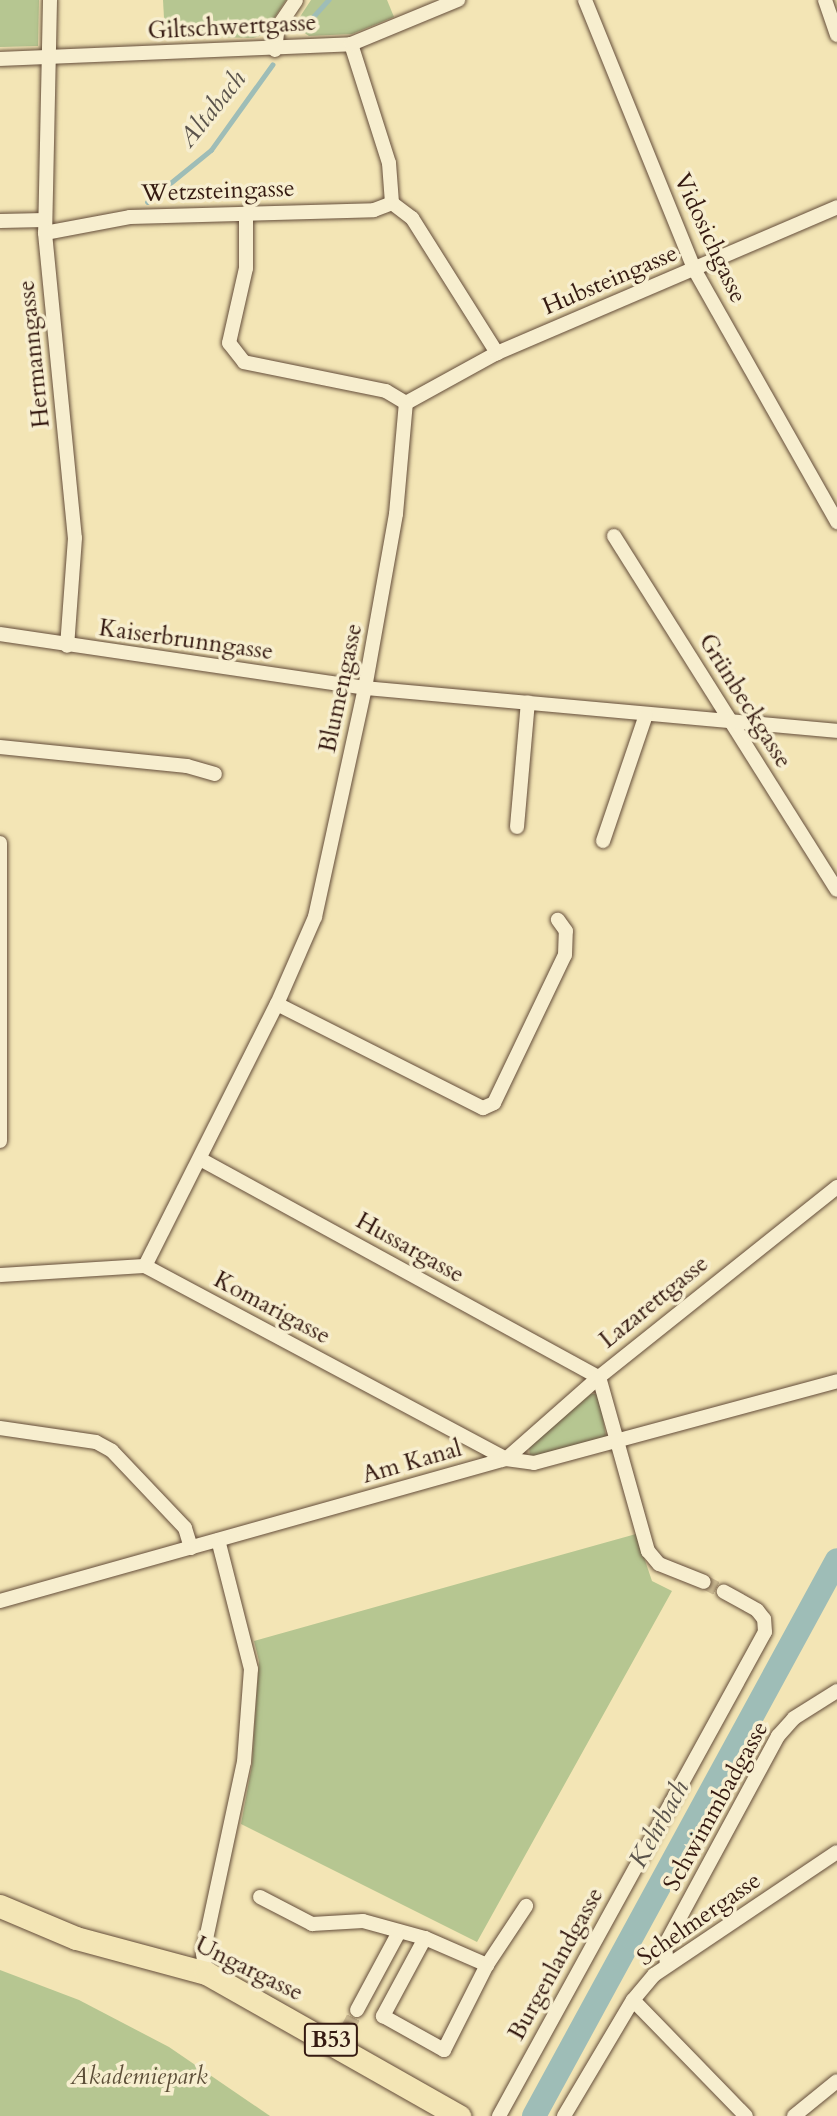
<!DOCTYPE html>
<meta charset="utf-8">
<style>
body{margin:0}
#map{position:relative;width:837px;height:2116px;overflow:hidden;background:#f3e5b5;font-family:Cardo,serif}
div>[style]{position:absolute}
.green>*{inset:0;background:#b6c691}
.stream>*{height:4.5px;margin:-2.25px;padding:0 2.25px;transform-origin:2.25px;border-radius:2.25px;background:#9ebdb7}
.river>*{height:24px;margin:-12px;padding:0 12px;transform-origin:12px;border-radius:12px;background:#9ebdb7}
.minor-tunnel>*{height:14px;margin-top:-7px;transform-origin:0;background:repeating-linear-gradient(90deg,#cdbc94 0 14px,transparent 0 21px)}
.roads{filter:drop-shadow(0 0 2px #644d3a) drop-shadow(0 0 2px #644d3a)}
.minor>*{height:14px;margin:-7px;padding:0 7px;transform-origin:7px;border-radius:7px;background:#f7eecf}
.primary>*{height:23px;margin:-11.5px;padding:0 11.5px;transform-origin:11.5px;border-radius:11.5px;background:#f3e5b5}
span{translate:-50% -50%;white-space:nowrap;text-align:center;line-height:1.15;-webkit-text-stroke:7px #f7eecf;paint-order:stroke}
.shield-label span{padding:2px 5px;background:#f7eecf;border:2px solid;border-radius:5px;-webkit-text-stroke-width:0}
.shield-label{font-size:23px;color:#351a11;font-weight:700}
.street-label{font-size:24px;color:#351a11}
.park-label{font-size:24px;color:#5c4e37;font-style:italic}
.water-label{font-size:26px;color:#5a534b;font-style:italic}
</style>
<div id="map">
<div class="green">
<i style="clip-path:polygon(0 0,39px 0,38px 46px,0 47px)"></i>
<i style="clip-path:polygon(163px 0,286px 0,263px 35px,253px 38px,165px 36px)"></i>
<i style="clip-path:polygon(311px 0,387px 0,394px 17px,352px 34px,309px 36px,294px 26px)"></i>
<i style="clip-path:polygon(591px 1394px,599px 1394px,606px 1437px,530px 1457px,529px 1446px)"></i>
<i style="clip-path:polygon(636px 1534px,652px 1581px,672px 1591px,477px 1942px,241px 1824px,252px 1765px,259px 1661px,254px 1641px)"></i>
<i style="clip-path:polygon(0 1970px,79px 2000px,169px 2047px,270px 2116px,0 2116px)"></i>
</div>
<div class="stream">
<i style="left:303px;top:28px;width:38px;rotate:-48deg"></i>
<i style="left:147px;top:202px;width:82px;rotate:-39.1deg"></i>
<i style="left:211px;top:150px;width:105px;rotate:-54.3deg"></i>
</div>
<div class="river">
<i style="left:534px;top:2116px;width:633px;rotate:-61.41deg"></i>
</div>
<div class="minor-tunnel">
<i style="left:704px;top:1582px;width:22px;rotate:27deg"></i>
<i style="left:347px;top:2030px;width:22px;rotate:-63deg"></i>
</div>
<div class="roads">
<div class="minor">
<i style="left:50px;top:0;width:233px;rotate:91.2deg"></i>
<i style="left:45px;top:233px;width:306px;rotate:84.4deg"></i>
<i style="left:75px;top:538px;width:108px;rotate:94.2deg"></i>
<i style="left:585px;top:0;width:290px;rotate:67.9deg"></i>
<i style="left:694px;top:269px;width:291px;rotate:60.5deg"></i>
<i style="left:825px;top:0;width:37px;rotate:71deg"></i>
<i style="left:351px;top:44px;width:125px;rotate:72.3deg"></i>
<i style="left:389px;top:163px;width:40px;rotate:85.7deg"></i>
<i style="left:392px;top:203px;width:25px;rotate:37deg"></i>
<i style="left:412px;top:218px;width:160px;rotate:57.8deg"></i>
<i style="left:275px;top:50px;width:23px;rotate:-83deg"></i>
<i style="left:278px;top:27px;width:32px;rotate:-56deg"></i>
<i style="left:0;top:59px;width:351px;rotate:-2.4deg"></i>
<i style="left:351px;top:44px;width:116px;rotate:-22.4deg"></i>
<i style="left:0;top:221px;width:45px;rotate:-1.3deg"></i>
<i style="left:45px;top:233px;width:86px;rotate:-10.7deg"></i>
<i style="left:130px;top:217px;width:244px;rotate:-1.6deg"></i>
<i style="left:374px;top:210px;width:19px;rotate:-21deg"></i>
<i style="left:406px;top:403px;width:104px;rotate:-28.8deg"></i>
<i style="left:497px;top:353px;width:370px;rotate:-23.2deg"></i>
<i style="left:614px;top:536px;width:418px;rotate:57.8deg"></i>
<i style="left:0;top:634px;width:369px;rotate:8.4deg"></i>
<i style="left:365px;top:688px;width:474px;rotate:5.2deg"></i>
<i style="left:0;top:747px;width:188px;rotate:5.8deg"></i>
<i style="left:187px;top:766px;width:29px;rotate:16deg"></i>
<i style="left:517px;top:827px;width:125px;rotate:-85deg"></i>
<i style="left:603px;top:841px;width:133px;rotate:-71.2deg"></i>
<i style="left:0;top:843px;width:298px;rotate:90deg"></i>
<i style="left:277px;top:1004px;width:231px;rotate:26.8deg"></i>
<i style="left:483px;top:1108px;width:12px;rotate:-24deg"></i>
<i style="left:494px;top:1103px;width:164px;rotate:-64.4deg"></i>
<i style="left:565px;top:955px;width:24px;rotate:-88deg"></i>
<i style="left:566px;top:931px;width:14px;rotate:-126deg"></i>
<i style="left:200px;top:1159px;width:455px;rotate:28.7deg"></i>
<i style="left:599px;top:1377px;width:181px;rotate:74.3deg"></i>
<i style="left:648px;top:1551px;width:17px;rotate:50deg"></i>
<i style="left:659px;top:1564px;width:48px;rotate:21.8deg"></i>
<i style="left:145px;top:1266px;width:293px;rotate:-63.3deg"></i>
<i style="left:277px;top:1004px;width:95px;rotate:-66.4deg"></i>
<i style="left:315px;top:917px;width:234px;rotate:-77.7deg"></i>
<i style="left:365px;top:688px;width:177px;rotate:-79.9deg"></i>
<i style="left:396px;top:514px;width:111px;rotate:-84.9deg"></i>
<i style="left:406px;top:403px;width:23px;rotate:-149deg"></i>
<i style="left:386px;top:391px;width:145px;rotate:-168.5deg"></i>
<i style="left:244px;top:362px;width:24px;rotate:-128deg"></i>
<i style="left:229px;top:343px;width:77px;rotate:-77.2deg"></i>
<i style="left:246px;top:268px;width:55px;rotate:-90deg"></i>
<i style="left:0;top:1275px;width:145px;rotate:-3.6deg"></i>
<i style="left:145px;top:1266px;width:409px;rotate:28.1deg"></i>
<i style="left:0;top:1428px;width:97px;rotate:8.3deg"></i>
<i style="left:96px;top:1442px;width:18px;rotate:29deg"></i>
<i style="left:112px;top:1451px;width:106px;rotate:46.5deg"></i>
<i style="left:185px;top:1528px;width:21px;rotate:73deg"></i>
<i style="left:506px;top:1459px;width:124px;rotate:-41.4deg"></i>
<i style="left:599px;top:1377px;width:305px;rotate:-38.6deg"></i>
<i style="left:0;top:1601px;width:526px;rotate:-15.68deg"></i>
<i style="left:506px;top:1459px;width:28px;rotate:8deg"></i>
<i style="left:534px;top:1463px;width:314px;rotate:-15.1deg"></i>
<i style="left:260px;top:1897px;width:59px;rotate:27.4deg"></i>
<i style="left:312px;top:1924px;width:51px;rotate:-3.4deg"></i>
<i style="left:363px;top:1921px;width:64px;rotate:15.3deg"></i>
<i style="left:425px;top:1938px;width:68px;rotate:23.5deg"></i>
<i style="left:425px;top:1938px;width:89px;rotate:118.3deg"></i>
<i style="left:383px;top:2016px;width:70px;rotate:29.1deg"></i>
<i style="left:444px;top:2050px;width:95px;rotate:-63.2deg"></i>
<i style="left:487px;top:1965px;width:71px;rotate:-56.5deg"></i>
<i style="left:667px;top:1965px;width:20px;rotate:-96deg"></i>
<i style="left:665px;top:1945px;width:238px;rotate:-61.6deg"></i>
<i style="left:778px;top:1736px;width:24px;rotate:-48deg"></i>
<i style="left:794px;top:1718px;width:51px;rotate:-32.1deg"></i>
<i style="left:206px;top:1973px;width:20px;rotate:-99deg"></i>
<i style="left:203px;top:1953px;width:195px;rotate:-77.9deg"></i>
<i style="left:244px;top:1762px;width:93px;rotate:-85.7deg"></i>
<i style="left:251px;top:1669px;width:133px;rotate:-104.3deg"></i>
<i style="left:633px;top:2000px;width:162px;rotate:45.8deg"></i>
<i style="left:357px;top:2010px;width:89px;rotate:-61.7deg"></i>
<i style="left:339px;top:2044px;width:16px;rotate:-60deg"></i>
<i style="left:499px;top:2116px;width:552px;rotate:-61.21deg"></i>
<i style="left:765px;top:1632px;width:13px;rotate:-94deg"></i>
<i style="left:764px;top:1619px;width:11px;rotate:-128deg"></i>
<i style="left:757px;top:1610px;width:38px;rotate:-151deg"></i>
<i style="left:564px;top:2116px;width:135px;rotate:-59.3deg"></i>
<i style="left:633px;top:2000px;width:33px;rotate:-50deg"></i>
<i style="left:654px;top:1975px;width:220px;rotate:-33.9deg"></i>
<i style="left:794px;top:2116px;width:55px;rotate:-39.1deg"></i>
</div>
<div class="primary">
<i style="left:0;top:1906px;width:82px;rotate:22.8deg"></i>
<i style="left:76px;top:1938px;width:135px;rotate:15.1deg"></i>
<i style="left:206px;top:1973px;width:291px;rotate:29.5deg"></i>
</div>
</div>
<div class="shield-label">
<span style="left:331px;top:2040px">B53</span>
</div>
<div class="street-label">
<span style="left:232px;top:27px;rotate:-3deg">Giltschwertgasse</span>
<span style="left:218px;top:191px;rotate:-2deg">Wetzsteingasse</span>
<span style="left:710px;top:238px;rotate:65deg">Vidosichgasse</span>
<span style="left:610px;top:280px;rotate:-23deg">Hubsteingasse</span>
<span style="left:34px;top:354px;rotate:-96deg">Hermanngasse</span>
<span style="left:186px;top:640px;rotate:8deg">Kaiserbrunngasse</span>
<span style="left:341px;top:688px;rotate:-78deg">Blumengasse</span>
<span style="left:745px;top:701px;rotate:58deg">Grünbeckgasse</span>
<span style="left:410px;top:1248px;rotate:29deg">Hussargasse</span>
<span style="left:654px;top:1302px;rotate:-39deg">Lazarettgasse</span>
<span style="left:272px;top:1308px;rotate:28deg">Komarigasse</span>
<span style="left:412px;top:1462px;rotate:-16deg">Am Kanal</span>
<span style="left:716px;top:1806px;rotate:-61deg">Schwimmbadgasse</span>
<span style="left:699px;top:1919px;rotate:-35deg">Schelmergasse</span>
<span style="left:556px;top:1964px;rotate:-61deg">Burgenlandgasse</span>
<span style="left:249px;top:1969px;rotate:26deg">Ungargasse</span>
</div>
<div class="park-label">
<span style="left:139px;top:2077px">Akademiepark</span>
</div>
<div class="water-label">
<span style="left:212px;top:109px;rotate:-51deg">Altabach</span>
<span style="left:659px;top:1824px;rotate:-61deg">Kehrbach</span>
</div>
</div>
